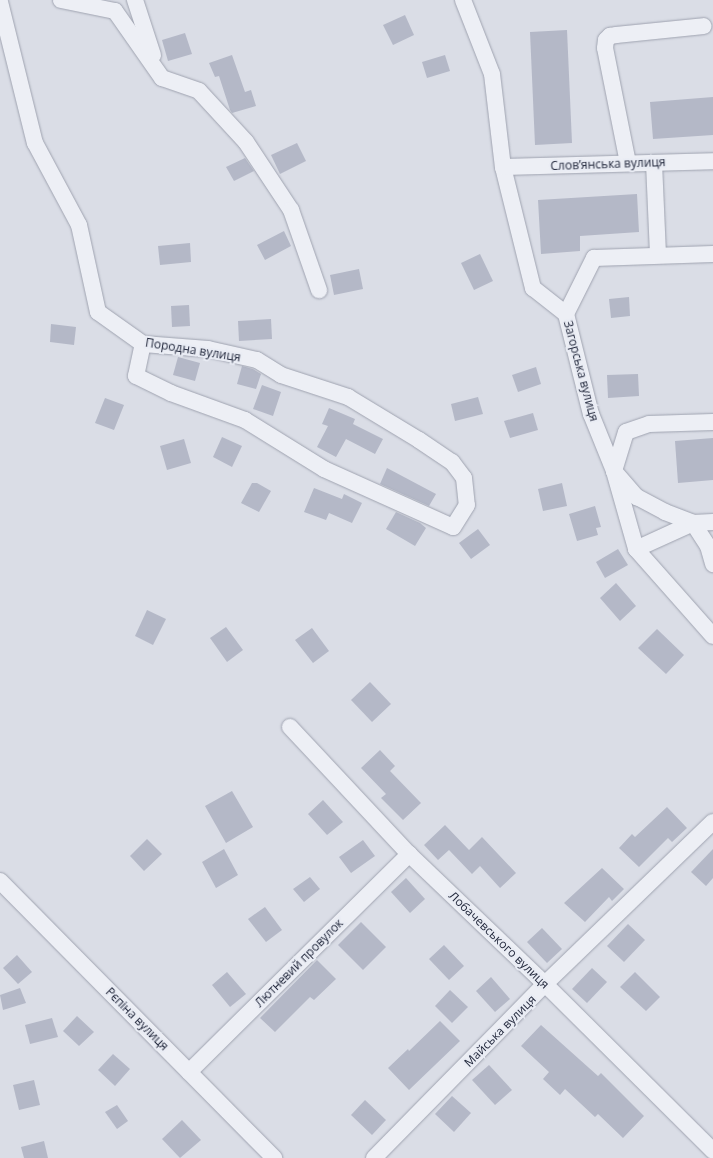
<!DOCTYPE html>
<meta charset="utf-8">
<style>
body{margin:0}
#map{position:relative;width:713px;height:1158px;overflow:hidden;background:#dadde6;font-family:"Open Sans",sans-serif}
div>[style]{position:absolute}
.building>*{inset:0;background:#b4b8c7}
.roads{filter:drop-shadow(0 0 1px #9fa3b0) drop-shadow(0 0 1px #9fa3b0)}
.minor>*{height:16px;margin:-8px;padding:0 8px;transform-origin:8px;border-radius:8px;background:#edeff5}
span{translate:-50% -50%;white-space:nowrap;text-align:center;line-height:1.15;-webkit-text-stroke:4px #e9ecf4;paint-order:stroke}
.street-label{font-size:12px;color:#23293d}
</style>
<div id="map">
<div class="building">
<i style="clip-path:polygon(405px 15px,414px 35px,393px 45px,383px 25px)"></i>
<i style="clip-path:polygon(567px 30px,572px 143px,535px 145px,530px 32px)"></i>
<i style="clip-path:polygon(185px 33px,192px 54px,168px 61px,162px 40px)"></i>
<i style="clip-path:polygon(232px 55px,245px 92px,251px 90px,256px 106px,232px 113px,230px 110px,219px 76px,215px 77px,209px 63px)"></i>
<i style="clip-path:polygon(445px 55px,450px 71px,427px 78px,422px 62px)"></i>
<i style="clip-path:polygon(713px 97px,713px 135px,653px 139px,650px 102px)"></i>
<i style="clip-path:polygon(297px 143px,306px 161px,280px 174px,271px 155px)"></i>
<i style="clip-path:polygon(245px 158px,254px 171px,234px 181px,226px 167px)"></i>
<i style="clip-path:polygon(637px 194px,639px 232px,580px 236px,580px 251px,541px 254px,538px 200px)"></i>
<i style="clip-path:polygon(284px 231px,291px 246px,265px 260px,257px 245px)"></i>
<i style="clip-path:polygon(190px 243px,191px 262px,160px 265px,158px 246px)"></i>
<i style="clip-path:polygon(480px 254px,493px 281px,474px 290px,461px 263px)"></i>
<i style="clip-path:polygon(359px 269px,363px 289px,334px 295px,330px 275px)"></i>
<i style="clip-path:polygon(629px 297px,630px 316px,611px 318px,609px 299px)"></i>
<i style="clip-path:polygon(189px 305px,190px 326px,172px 327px,171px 306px)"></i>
<i style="clip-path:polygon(271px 319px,272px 339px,239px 341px,238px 321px)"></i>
<i style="clip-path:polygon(51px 324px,76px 327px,74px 345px,50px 342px)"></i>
<i style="clip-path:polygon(178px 357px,200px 363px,195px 381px,173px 375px)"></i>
<i style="clip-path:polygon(242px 366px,253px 369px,261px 374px,256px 389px,237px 384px)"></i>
<i style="clip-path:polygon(536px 367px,541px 384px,518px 392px,512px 375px)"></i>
<i style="clip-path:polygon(638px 374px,639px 396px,608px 398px,607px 375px)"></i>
<i style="clip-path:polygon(262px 385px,281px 392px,273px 416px,253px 409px)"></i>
<i style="clip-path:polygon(478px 397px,483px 414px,455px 421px,451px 404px)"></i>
<i style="clip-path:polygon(105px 398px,124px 405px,114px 430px,95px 423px)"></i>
<i style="clip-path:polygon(329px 408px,355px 419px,353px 424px,383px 439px,375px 454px,346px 439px,336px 457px,317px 447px,328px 426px,322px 424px)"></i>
<i style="clip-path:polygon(533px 413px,538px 430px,510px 438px,504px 421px)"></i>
<i style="clip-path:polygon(222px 437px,242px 446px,232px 467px,213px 457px)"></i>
<i style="clip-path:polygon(713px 438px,713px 480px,678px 483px,675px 441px)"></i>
<i style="clip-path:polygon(184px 439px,191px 463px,167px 470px,160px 446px)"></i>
<i style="clip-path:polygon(387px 468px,436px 494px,429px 506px,380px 484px)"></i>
<i style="clip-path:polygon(252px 483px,257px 483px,271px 491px,259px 512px,241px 503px)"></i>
<i style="clip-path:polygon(562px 483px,567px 506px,543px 511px,538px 489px)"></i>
<i style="clip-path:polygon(314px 488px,342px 499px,344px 494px,362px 503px,352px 523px,329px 513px,326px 520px,304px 512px)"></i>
<i style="clip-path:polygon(595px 506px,601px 527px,596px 528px,598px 535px,577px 541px,569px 514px)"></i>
<i style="clip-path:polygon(396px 512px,420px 523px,426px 528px,415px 546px,386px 529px)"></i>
<i style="clip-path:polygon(478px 529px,490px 545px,471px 559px,459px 543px)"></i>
<i style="clip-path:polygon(618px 549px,628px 565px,605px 578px,596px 562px)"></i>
<i style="clip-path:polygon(616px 583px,636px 606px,620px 621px,600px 598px)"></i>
<i style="clip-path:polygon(147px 610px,166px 619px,153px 645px,135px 636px)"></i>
<i style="clip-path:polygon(226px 627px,243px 650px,227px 662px,210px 638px)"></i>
<i style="clip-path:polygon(312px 628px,329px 651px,313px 663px,295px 640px)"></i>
<i style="clip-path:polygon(657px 629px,684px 655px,666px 674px,638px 648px)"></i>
<i style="clip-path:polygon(370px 682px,391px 704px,372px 722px,351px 700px)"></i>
<i style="clip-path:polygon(380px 750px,395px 766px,390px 771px,421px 803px,403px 820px,381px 798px,386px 794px,361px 768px)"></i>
<i style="clip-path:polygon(232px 791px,253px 827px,226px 843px,205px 806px)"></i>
<i style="clip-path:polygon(323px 800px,343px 822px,327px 835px,308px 814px)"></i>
<i style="clip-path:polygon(667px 807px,687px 828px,672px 842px,668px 838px,639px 867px,619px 848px,632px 834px,635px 837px)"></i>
<i style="clip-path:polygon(445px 825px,469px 850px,482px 837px,516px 873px,500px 888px,480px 866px,472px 874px,449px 850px,438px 860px,424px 845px)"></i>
<i style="clip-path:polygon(147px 839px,162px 854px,144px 871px,130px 856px)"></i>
<i style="clip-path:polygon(363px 840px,375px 856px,351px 873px,339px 857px)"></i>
<i style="clip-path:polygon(224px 849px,238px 875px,216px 888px,202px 862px)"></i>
<i style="clip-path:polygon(713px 849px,713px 878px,706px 886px,691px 872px)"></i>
<i style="clip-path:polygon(602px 868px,624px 889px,612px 901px,609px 897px,585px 922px,564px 903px)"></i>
<i style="clip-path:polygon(310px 877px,320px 889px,304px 902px,293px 889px)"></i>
<i style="clip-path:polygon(406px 878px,425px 899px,410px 913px,391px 892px)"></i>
<i style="clip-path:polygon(265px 907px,282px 930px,266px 942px,248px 919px)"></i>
<i style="clip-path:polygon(361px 922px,386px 947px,363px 970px,338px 945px)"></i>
<i style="clip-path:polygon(628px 924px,645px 940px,624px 962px,607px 946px)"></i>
<i style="clip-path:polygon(542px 928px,562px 949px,547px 963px,527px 942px)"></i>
<i style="clip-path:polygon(444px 945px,464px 966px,449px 980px,429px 959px)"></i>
<i style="clip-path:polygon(17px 955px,32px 972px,18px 984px,3px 968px)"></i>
<i style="clip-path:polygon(317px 960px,336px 979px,314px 1000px,310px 997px,275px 1032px,260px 1018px)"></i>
<i style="clip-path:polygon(592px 968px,607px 982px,587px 1003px,572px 989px)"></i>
<i style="clip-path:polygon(227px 972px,246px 994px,230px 1007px,212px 985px)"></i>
<i style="clip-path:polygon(635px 972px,660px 997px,646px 1011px,620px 987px)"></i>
<i style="clip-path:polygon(491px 977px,510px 999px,495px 1012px,476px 991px)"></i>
<i style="clip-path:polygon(20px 988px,26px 1003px,3px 1010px,0 995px)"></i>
<i style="clip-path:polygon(450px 990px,468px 1007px,452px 1023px,435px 1006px)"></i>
<i style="clip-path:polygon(77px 1016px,94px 1032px,79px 1046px,63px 1031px)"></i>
<i style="clip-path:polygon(52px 1018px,58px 1037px,30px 1044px,25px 1025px)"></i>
<i style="clip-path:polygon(440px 1021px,460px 1041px,409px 1090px,388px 1068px,408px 1049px,409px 1051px)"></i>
<i style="clip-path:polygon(541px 1025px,598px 1076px,601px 1073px,644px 1116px,623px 1138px,598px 1114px,595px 1117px,565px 1089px,560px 1095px,543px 1079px,549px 1072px,521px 1046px)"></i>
<i style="clip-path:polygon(113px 1054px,130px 1069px,115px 1086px,98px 1070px)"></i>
<i style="clip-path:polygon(489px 1065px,512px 1090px,495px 1105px,472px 1080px)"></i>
<i style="clip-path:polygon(34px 1080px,40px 1105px,19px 1110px,13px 1085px)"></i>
<i style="clip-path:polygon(452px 1096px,471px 1113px,454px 1132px,435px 1114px)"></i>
<i style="clip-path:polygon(365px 1100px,386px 1120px,372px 1135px,351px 1115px)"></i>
<i style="clip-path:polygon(117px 1105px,128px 1121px,117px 1129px,105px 1112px)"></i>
<i style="clip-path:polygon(182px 1120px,201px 1140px,180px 1158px,162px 1139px)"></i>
<i style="clip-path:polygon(44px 1141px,48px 1158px,24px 1158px,21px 1147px)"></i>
</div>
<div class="roads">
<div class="minor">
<i style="left:61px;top:0;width:55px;rotate:11.5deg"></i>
<i style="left:115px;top:11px;width:82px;rotate:55deg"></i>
<i style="left:162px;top:78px;width:39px;rotate:19deg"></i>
<i style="left:199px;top:91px;width:69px;rotate:47.3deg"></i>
<i style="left:246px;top:142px;width:82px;rotate:56.5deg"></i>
<i style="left:291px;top:210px;width:85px;rotate:70.7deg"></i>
<i style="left:135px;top:0;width:58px;rotate:71.9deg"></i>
<i style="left:463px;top:0;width:79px;rotate:68.6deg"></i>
<i style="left:492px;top:74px;width:94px;rotate:83.3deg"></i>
<i style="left:503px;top:167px;width:125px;rotate:76.1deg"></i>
<i style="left:533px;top:288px;width:42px;rotate:38.2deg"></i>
<i style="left:566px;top:314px;width:103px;rotate:76deg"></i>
<i style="left:591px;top:414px;width:61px;rotate:68deg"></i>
<i style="left:614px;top:471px;width:81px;rotate:74.2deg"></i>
<i style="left:636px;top:549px;width:116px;rotate:48.5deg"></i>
<i style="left:0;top:2px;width:145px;rotate:76.1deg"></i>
<i style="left:35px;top:143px;width:93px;rotate:61.8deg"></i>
<i style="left:79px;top:225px;width:89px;rotate:77.7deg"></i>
<i style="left:98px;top:312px;width:55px;rotate:35.4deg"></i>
<i style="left:143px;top:344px;width:65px;rotate:4.4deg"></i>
<i style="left:208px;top:349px;width:50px;rotate:12.7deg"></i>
<i style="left:257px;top:360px;width:28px;rotate:32deg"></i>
<i style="left:281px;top:375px;width:71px;rotate:18.2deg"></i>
<i style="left:348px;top:397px;width:83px;rotate:31.2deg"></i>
<i style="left:419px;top:440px;width:40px;rotate:34deg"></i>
<i style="left:452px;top:462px;width:20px;rotate:53deg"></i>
<i style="left:464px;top:478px;width:27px;rotate:84deg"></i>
<i style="left:467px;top:505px;width:26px;rotate:122deg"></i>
<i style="left:453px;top:527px;width:141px;rotate:-155.8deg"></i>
<i style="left:324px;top:469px;width:93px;rotate:-148.2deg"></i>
<i style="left:245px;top:420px;width:79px;rotate:-160deg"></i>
<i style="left:171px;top:393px;width:39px;rotate:-154deg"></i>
<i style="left:136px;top:376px;width:33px;rotate:-78deg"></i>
<i style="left:628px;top:163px;width:117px;rotate:-101.3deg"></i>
<i style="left:605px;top:48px;width:8px;rotate:-83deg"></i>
<i style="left:606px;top:40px;width:6px;rotate:-45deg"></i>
<i style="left:610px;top:36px;width:6px;rotate:-9deg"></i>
<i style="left:616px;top:35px;width:88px;rotate:-5.8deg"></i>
<i style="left:654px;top:163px;width:92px;rotate:87.5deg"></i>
<i style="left:503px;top:167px;width:210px;rotate:-1.6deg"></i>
<i style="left:566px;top:314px;width:63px;rotate:-63.4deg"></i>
<i style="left:594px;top:258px;width:119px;rotate:-1.9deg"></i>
<i style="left:713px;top:422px;width:64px;rotate:178.2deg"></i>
<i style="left:649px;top:424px;width:24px;rotate:161deg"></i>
<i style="left:626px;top:432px;width:41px;rotate:107.1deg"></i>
<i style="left:614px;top:471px;width:35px;rotate:49deg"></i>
<i style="left:637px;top:497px;width:32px;rotate:28deg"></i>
<i style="left:665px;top:512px;width:30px;rotate:21deg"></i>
<i style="left:693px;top:523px;width:27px;rotate:57deg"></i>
<i style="left:708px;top:546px;width:19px;rotate:74deg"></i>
<i style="left:636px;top:549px;width:63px;rotate:-24.5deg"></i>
<i style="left:693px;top:523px;width:20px;rotate:-3deg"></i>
<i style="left:290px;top:727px;width:174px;rotate:46.9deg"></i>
<i style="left:409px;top:854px;width:188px;rotate:43.7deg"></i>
<i style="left:545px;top:984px;width:237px;rotate:44.8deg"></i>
<i style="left:0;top:881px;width:390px;rotate:45.3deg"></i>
<i style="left:189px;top:1072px;width:310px;rotate:-44.7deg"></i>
<i style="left:374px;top:1158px;width:244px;rotate:-45.5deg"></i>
<i style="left:545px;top:984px;width:233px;rotate:-44deg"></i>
</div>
</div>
<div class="street-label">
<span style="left:608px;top:164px;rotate:-2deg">Слов’янська вулиця</span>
<span style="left:193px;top:350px;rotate:9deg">Породна вулиця</span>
<span style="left:581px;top:371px;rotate:75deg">Загорська вулиця</span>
<span style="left:499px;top:940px;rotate:44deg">Лобачевського вулиця</span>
<span style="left:299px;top:963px;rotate:-45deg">Лютневий провулок</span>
<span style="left:137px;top:1019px;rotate:45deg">Рєпіна вулиця</span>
<span style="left:500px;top:1031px;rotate:-45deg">Майська вулиця</span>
</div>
</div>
